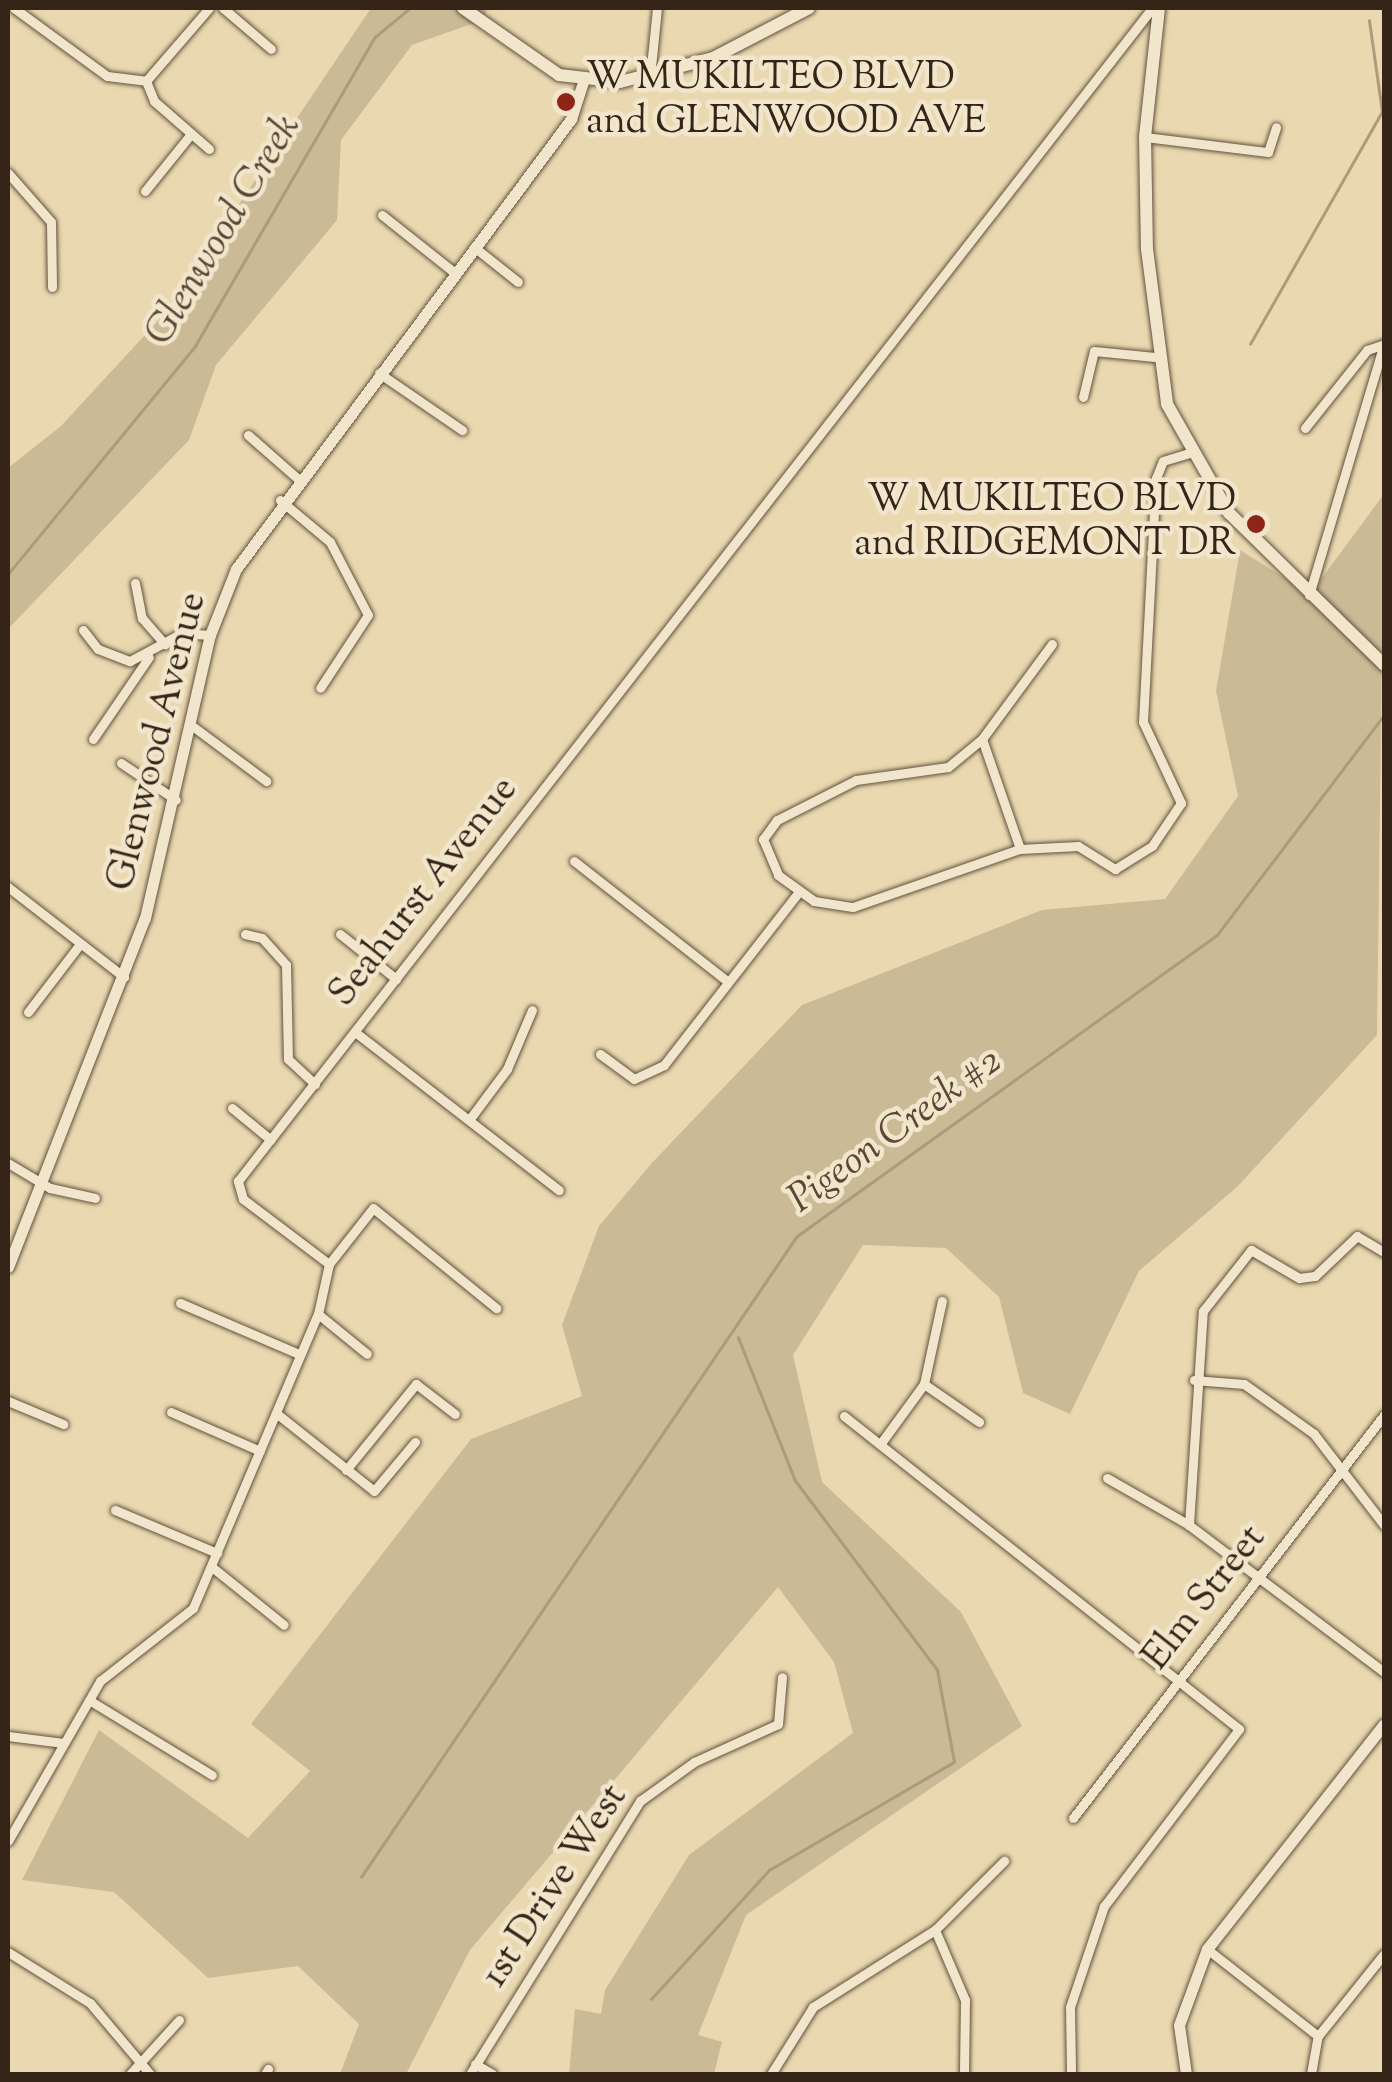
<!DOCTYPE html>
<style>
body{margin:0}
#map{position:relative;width:1392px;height:2082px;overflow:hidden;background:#ead8b0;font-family:"Sorts Mill Goudy",serif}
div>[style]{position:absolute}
.green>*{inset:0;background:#cbba96}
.stream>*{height:2.5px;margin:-1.25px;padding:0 1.25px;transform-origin:1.25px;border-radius:1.25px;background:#ac9b7c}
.roads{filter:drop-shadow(0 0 2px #62523e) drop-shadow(0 0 2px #62523e)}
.minor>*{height:9px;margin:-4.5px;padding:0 4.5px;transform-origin:4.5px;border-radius:4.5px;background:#f1e6cc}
.tertiary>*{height:11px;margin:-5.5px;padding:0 5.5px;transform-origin:5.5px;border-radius:5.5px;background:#f1e6cc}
.secondary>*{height:12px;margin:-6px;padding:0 6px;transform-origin:6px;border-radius:6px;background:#f1e6cc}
.dots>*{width:28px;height:28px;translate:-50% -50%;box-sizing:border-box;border:5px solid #f1e6cc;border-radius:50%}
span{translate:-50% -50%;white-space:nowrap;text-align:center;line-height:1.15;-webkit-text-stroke:9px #f1e6cc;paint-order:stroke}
.poi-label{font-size:38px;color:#352518}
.left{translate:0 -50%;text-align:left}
.right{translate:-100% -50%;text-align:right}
.street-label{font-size:38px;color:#352518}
.water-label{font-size:40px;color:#594836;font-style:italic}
.frame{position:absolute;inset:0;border:10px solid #352518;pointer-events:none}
</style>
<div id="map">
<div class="green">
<i style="clip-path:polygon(371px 8px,489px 8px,480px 21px,412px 45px,341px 140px,337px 220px,216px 365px,189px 440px,8px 629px,8px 468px,61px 426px,168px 310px)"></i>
<i style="clip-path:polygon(1384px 494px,1377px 1035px,1238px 1186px,1139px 1271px,1070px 1414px,1023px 1393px,999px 1297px,946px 1248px,863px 1245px,793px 1355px,822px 1482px,961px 1612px,1022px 1726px,746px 1915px,698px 2035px,722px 2042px,714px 2074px,569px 2074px,575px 2009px,601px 2014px,605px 1990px,689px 1855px,853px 1733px,834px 1662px,778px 1587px,470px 1950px,406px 2074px,340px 2074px,359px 2024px,298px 1966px,208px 1978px,114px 1892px,22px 1880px,99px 1730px,248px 1838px,310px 1771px,251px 1724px,471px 1439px,582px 1396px,562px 1325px,599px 1226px,651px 1164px,802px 1005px,1042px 910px,1165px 899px,1238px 796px,1216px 691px,1240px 550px,1310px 594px)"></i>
</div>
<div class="stream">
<i style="left:1250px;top:344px;width:267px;rotate:-60.4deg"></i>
<i style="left:1382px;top:112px;width:92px;rotate:-98.1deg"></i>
<i style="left:8px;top:574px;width:295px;rotate:-50.6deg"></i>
<i style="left:195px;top:346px;width:358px;rotate:-59.8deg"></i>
<i style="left:375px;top:37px;width:45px;rotate:-39.6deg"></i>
<i style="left:361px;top:1877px;width:775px;rotate:-55.78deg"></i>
<i style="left:797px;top:1236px;width:517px;rotate:-35.63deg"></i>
<i style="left:1217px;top:935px;width:276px;rotate:-52.8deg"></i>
<i style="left:651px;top:1999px;width:175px;rotate:-47.5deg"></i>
<i style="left:769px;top:1870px;width:214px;rotate:-30.3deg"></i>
<i style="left:954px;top:1762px;width:94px;rotate:-100.5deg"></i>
<i style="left:937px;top:1670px;width:236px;rotate:-126.9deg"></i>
<i style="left:795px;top:1481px;width:154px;rotate:-111.7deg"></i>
</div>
<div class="roads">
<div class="minor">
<i style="left:14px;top:8px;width:115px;rotate:36.2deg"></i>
<i style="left:107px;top:76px;width:39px;rotate:7deg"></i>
<i style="left:146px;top:81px;width:22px;rotate:68deg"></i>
<i style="left:154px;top:101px;width:73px;rotate:41.1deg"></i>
<i style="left:223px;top:8px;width:63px;rotate:40.5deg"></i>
<i style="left:650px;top:77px;width:69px;rotate:-84.2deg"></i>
<i style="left:146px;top:81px;width:96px;rotate:-49.2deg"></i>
<i style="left:1145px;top:137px;width:124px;rotate:7deg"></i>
<i style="left:1268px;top:152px;width:26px;rotate:-72deg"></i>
<i style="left:8px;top:173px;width:65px;rotate:48.7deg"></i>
<i style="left:51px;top:222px;width:65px;rotate:89.1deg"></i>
<i style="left:145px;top:191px;width:73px;rotate:-51.1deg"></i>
<i style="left:382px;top:215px;width:93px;rotate:38.5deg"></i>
<i style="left:474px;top:247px;width:56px;rotate:38.5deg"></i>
<i style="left:379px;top:373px;width:101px;rotate:34.5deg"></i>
<i style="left:1083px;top:397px;width:47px;rotate:-76.6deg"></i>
<i style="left:1094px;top:351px;width:61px;rotate:5.6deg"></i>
<i style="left:1305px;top:428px;width:100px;rotate:-51.5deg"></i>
<i style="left:1367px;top:350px;width:18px;rotate:-19deg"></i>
<i style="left:248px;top:435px;width:65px;rotate:41.3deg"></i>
<i style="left:280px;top:500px;width:65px;rotate:40deg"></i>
<i style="left:330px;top:542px;width:82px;rotate:62.5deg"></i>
<i style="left:368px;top:615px;width:87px;rotate:123.3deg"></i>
<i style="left:135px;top:583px;width:36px;rotate:79deg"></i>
<i style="left:142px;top:618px;width:35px;rotate:49deg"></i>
<i style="left:1309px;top:595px;width:262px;rotate:-73.4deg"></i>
<i style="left:83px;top:630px;width:24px;rotate:52deg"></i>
<i style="left:98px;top:649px;width:34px;rotate:21deg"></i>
<i style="left:130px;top:661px;width:59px;rotate:-28.3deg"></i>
<i style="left:182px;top:633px;width:28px;rotate:4deg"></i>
<i style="left:1052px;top:644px;width:118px;rotate:126.4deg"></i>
<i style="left:982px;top:739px;width:44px;rotate:140.5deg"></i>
<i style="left:948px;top:767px;width:93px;rotate:172deg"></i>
<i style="left:856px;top:780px;width:89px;rotate:153.1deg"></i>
<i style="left:777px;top:820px;width:24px;rotate:126deg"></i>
<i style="left:763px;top:839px;width:39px;rotate:67deg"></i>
<i style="left:778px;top:875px;width:44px;rotate:35.8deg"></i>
<i style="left:814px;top:901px;width:39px;rotate:9deg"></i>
<i style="left:853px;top:907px;width:177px;rotate:-19.2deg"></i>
<i style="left:1020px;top:849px;width:58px;rotate:-3deg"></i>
<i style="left:1078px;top:846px;width:44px;rotate:31.9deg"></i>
<i style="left:1115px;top:869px;width:44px;rotate:-31.9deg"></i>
<i style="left:1152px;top:846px;width:52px;rotate:-56deg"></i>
<i style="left:1181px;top:803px;width:89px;rotate:-115.1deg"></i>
<i style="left:1143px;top:722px;width:244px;rotate:-87deg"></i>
<i style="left:1156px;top:478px;width:18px;rotate:-68deg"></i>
<i style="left:1163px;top:461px;width:27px;rotate:-17deg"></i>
<i style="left:191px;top:725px;width:94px;rotate:36.7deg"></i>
<i style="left:93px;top:739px;width:99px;rotate:-55.7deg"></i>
<i style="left:982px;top:739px;width:116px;rotate:70.9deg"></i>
<i style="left:121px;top:763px;width:66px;rotate:33.9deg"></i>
<i style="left:574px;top:861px;width:194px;rotate:38.1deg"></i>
<i style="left:8px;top:887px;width:147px;rotate:37.8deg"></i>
<i style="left:245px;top:934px;width:17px;rotate:13deg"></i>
<i style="left:262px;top:938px;width:36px;rotate:48deg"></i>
<i style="left:286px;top:965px;width:94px;rotate:88.8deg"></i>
<i style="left:288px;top:1059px;width:37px;rotate:43deg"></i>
<i style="left:340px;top:934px;width:72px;rotate:38.8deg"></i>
<i style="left:28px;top:1012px;width:86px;rotate:-52.6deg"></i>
<i style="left:355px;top:1032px;width:258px;rotate:37.8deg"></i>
<i style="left:600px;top:1054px;width:42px;rotate:36.3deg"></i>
<i style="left:634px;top:1079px;width:33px;rotate:-25deg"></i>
<i style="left:664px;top:1065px;width:218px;rotate:-52.1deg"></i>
<i style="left:232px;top:1108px;width:50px;rotate:39.4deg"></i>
<i style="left:469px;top:1120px;width:64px;rotate:-53.3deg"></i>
<i style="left:507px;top:1069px;width:64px;rotate:-67deg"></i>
<i style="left:8px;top:1163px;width:49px;rotate:30.8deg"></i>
<i style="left:50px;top:1188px;width:46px;rotate:12.5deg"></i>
<i style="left:329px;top:1264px;width:108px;rotate:-142.9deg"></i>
<i style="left:243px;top:1199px;width:19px;rotate:-106deg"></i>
<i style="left:238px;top:1181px;width:1487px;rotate:-52.07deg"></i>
<i style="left:329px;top:1264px;width:71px;rotate:-51.8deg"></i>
<i style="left:373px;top:1208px;width:159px;rotate:39.1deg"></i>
<i style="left:180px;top:1303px;width:129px;rotate:23.2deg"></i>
<i style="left:318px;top:1314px;width:63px;rotate:39.2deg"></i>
<i style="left:1194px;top:1380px;width:50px;rotate:4.6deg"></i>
<i style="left:1244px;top:1384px;width:86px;rotate:35.5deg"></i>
<i style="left:1314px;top:1434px;width:115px;rotate:52.4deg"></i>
<i style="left:924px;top:1384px;width:67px;rotate:34.6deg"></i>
<i style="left:8px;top:1401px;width:60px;rotate:22.7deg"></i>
<i style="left:171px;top:1412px;width:97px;rotate:23.7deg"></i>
<i style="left:276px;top:1413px;width:125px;rotate:38.5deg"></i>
<i style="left:374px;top:1491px;width:64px;rotate:-50.1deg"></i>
<i style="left:844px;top:1416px;width:504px;rotate:38.39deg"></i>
<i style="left:1239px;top:1729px;width:223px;rotate:127.3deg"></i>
<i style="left:1104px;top:1906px;width:107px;rotate:108.6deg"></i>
<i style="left:1070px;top:2007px;width:67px;rotate:89.1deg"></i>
<i style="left:881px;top:1443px;width:73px;rotate:-53.9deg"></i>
<i style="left:924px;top:1384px;width:85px;rotate:-77.8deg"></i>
<i style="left:346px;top:1470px;width:111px;rotate:-50.9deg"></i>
<i style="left:416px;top:1384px;width:49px;rotate:37.6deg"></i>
<i style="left:1107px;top:1478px;width:95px;rotate:29.8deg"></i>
<i style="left:1189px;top:1525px;width:244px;rotate:37deg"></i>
<i style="left:115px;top:1510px;width:111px;rotate:22.9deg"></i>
<i style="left:1189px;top:1525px;width:214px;rotate:-86.3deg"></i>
<i style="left:1203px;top:1311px;width:78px;rotate:-51.8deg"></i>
<i style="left:1251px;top:1250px;width:56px;rotate:30.3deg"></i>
<i style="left:1299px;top:1278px;width:16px;rotate:-7deg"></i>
<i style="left:1315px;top:1276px;width:58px;rotate:-43.6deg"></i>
<i style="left:1357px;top:1236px;width:31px;rotate:31deg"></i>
<i style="left:212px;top:1567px;width:92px;rotate:38.9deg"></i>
<i style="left:89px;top:1700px;width:144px;rotate:31.4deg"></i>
<i style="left:8px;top:1736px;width:56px;rotate:7.1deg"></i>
<i style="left:1073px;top:1818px;width:509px;rotate:-52.34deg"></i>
<i style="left:8px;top:1841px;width:185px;rotate:-60.1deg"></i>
<i style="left:100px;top:1681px;width:118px;rotate:-38.1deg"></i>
<i style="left:193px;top:1608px;width:319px;rotate:-67deg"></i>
<i style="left:318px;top:1314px;width:51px;rotate:-77.6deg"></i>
<i style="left:935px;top:1930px;width:76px;rotate:66.8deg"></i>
<i style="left:965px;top:2000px;width:74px;rotate:90.8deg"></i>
<i style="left:1207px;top:1949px;width:141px;rotate:38.1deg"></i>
<i style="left:8px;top:1952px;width:97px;rotate:31.9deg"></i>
<i style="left:90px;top:2003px;width:93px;rotate:49.8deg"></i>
<i style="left:475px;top:2064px;width:20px;rotate:30deg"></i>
<i style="left:130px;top:2074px;width:73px;rotate:-47.8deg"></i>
<i style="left:265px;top:2074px;width:6px;rotate:-59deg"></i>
<i style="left:470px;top:2074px;width:322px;rotate:-58.1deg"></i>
<i style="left:640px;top:1801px;width:67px;rotate:-35.8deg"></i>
<i style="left:694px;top:1762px;width:92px;rotate:-24.3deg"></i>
<i style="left:778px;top:1724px;width:47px;rotate:-85.1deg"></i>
<i style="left:771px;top:2074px;width:79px;rotate:-57.9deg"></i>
<i style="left:813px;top:2007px;width:144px;rotate:-32.3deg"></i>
<i style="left:935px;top:1930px;width:98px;rotate:-45deg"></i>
<i style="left:1311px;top:2074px;width:39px;rotate:-80deg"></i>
<i style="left:1318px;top:2036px;width:105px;rotate:-51.2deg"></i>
</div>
<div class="tertiary">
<i style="left:8px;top:1267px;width:375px;rotate:-68.6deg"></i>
<i style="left:145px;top:918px;width:290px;rotate:-77.1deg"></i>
<i style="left:210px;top:635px;width:71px;rotate:-68.5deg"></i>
<i style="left:236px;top:569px;width:561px;rotate:-53.33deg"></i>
<i style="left:571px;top:119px;width:39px;rotate:-72deg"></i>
<i style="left:1186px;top:2074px;width:49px;rotate:-98.1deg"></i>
<i style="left:1179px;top:2025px;width:81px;rotate:-69.8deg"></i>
<i style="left:1207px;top:1949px;width:286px;rotate:-51.8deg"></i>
</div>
<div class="secondary">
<i style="left:463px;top:8px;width:117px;rotate:34.9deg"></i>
<i style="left:559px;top:75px;width:61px;rotate:6.5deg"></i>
<i style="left:620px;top:82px;width:96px;rotate:-14.5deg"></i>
<i style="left:713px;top:58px;width:108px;rotate:-27.5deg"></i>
<i style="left:1159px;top:8px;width:130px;rotate:96.2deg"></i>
<i style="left:1145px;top:137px;width:112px;rotate:89deg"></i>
<i style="left:1147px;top:249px;width:156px;rotate:82.6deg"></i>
<i style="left:1167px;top:404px;width:125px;rotate:60.4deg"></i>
<i style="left:1229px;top:513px;width:217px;rotate:44.4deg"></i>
</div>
</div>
<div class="dots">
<i style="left:566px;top:102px;background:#8f2418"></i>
<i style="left:1256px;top:524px;background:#8f2418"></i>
</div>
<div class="poi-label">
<span class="left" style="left:586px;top:102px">W MUKILTEO BLVD<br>and GLENWOOD AVE</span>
<span class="right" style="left:1236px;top:524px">W MUKILTEO BLVD<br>and RIDGEMONT DR</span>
</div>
<div class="street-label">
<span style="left:159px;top:742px;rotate:-76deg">Glenwood Avenue</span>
<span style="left:425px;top:893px;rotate:-52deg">Seahurst Avenue</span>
<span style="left:1206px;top:1599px;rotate:-52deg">Elm Street</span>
<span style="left:556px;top:1887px;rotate:-57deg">1st Drive West</span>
</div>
<div class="water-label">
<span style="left:225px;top:231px;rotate:-59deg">Glenwood Creek</span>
<span style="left:896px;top:1132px;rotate:-36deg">Pigeon Creek #2</span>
</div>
<div class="frame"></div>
</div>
